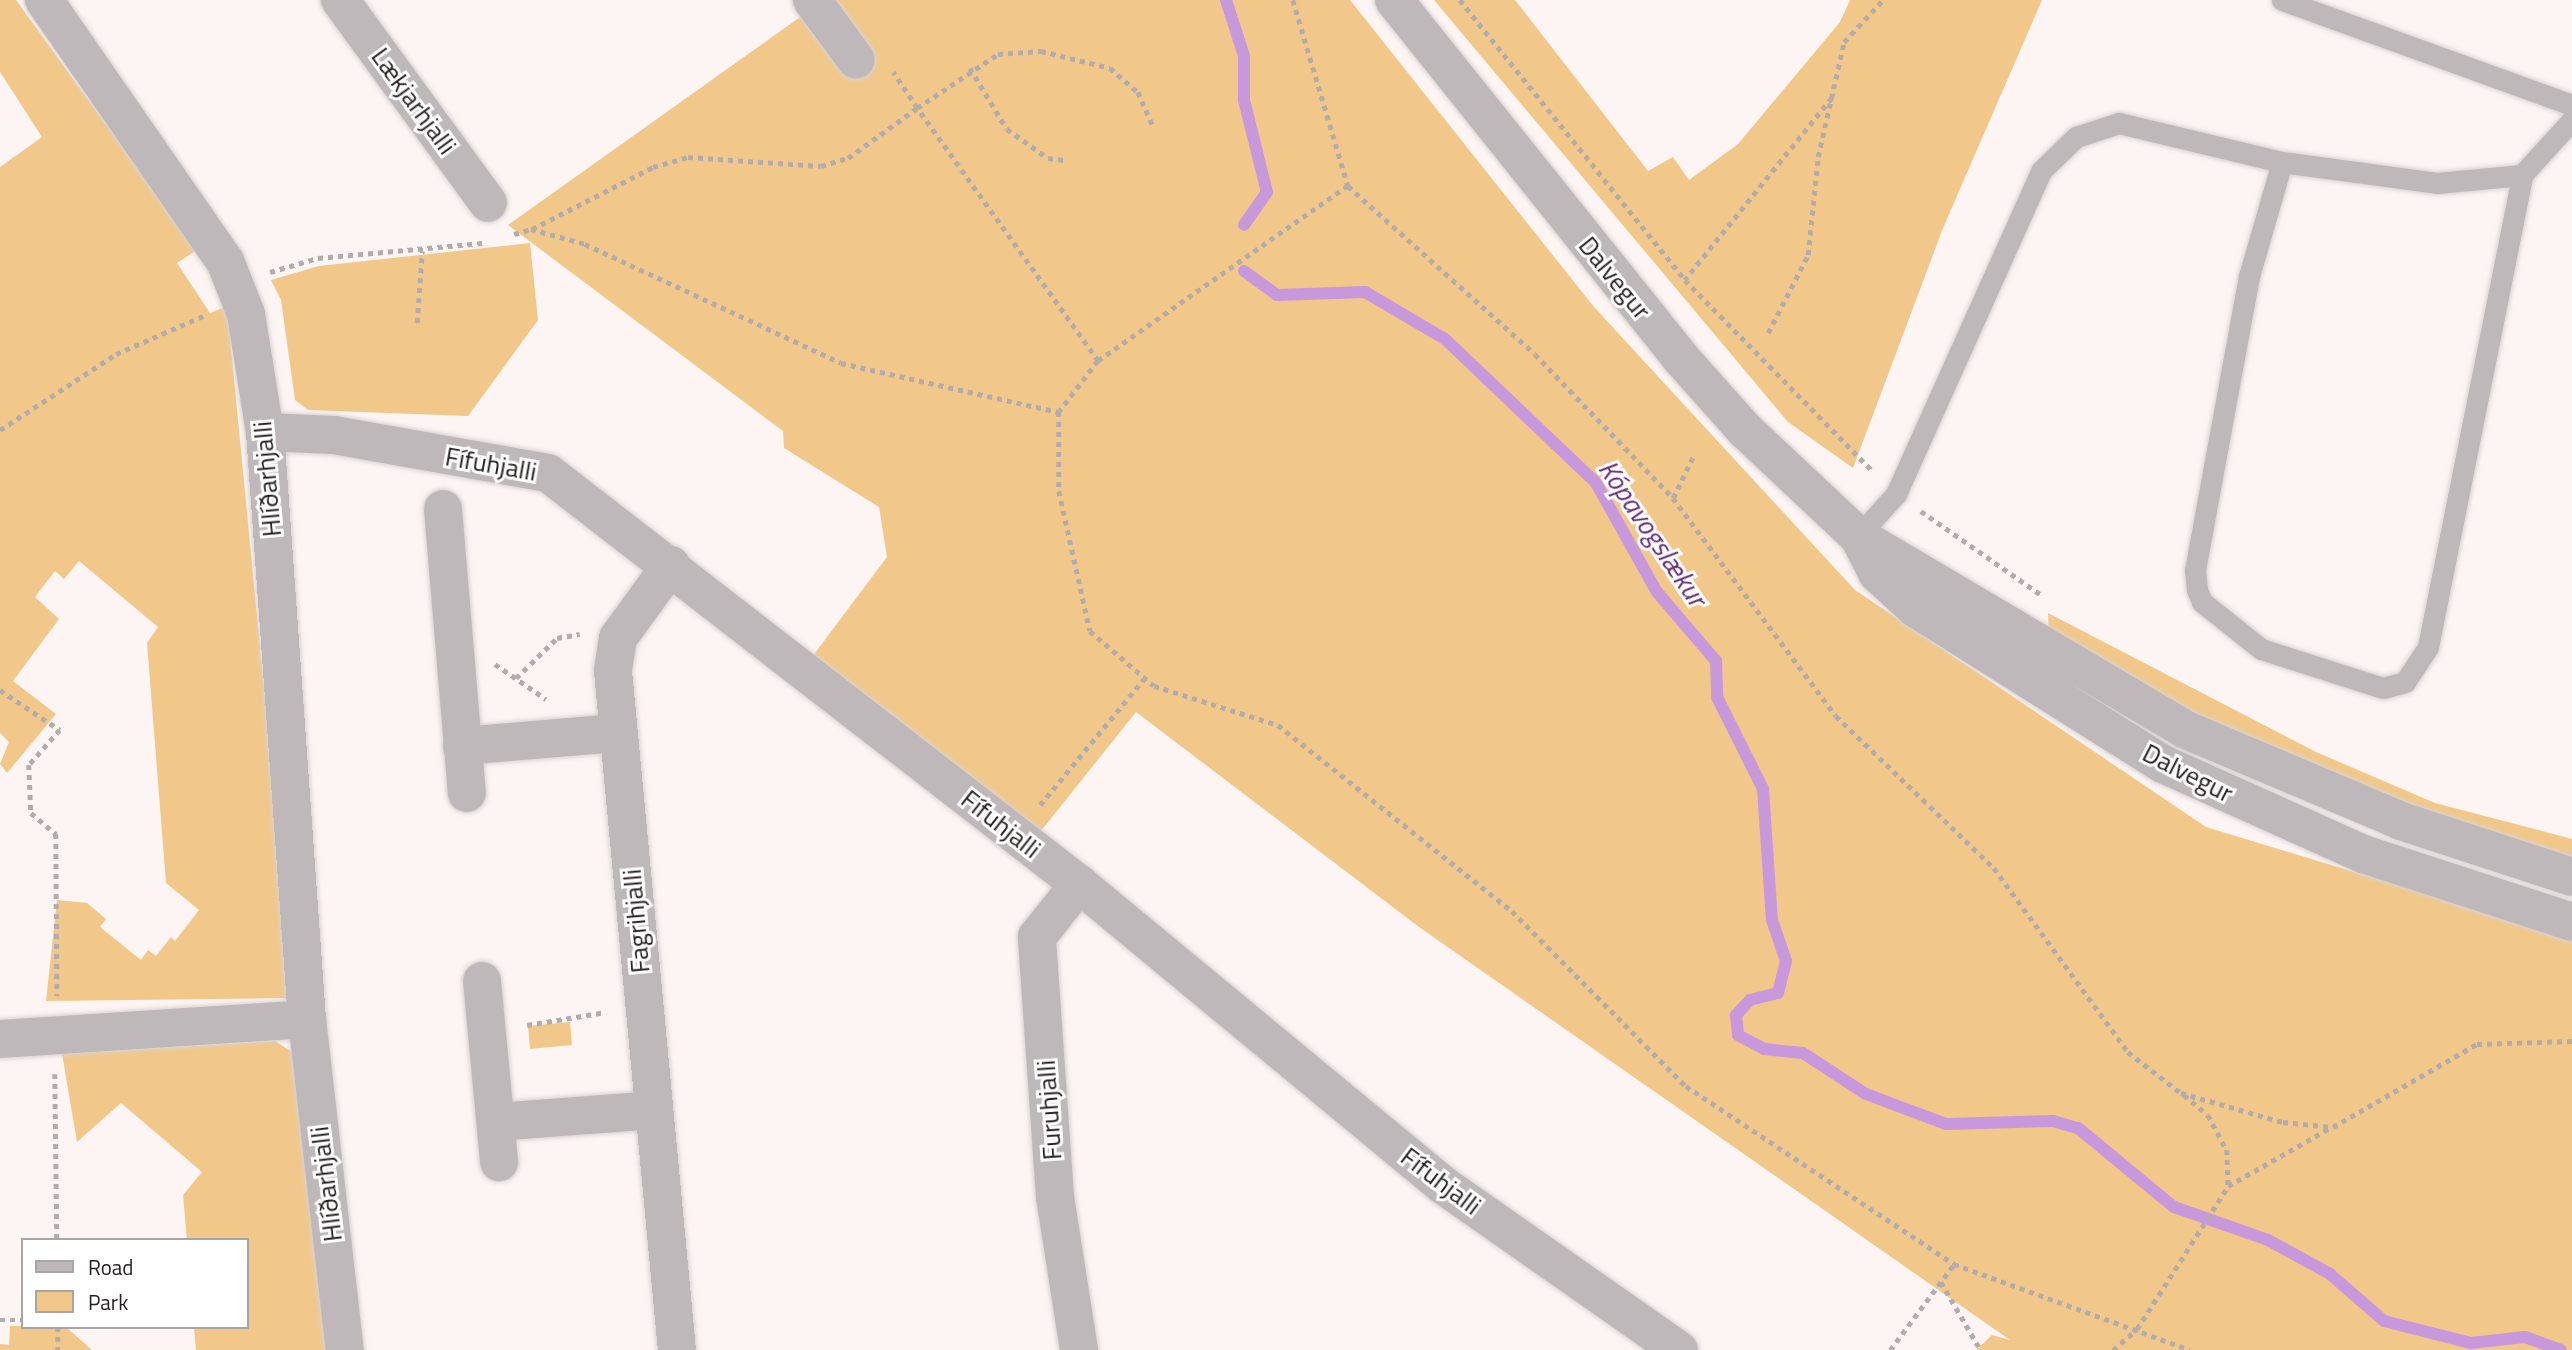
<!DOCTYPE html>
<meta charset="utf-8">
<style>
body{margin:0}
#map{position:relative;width:2572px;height:1350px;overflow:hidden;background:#fdf4f4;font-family:"Titillium Web",sans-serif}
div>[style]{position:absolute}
.green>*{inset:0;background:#f1c889}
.stream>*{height:12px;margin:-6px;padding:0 6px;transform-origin:6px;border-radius:6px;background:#c898dd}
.path>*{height:4.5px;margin-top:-2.25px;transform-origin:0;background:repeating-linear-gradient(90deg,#b4acac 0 5px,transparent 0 10px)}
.roads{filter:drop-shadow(0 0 2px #dad2d2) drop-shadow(0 0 2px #dad2d2)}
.service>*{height:21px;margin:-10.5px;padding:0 10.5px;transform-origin:10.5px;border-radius:10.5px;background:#beb8bb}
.minor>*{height:38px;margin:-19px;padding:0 19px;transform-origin:19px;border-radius:19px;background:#beb8bb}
.tertiary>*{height:38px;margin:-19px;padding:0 19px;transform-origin:19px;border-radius:19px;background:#beb8bb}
span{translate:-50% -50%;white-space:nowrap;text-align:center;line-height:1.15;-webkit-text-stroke:6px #fff;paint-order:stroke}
.street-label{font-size:26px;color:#241e1e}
.water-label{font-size:28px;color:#652b7c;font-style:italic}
.legend{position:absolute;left:21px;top:1238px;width:228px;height:91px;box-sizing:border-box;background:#fff;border:2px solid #a7a5a5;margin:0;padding:9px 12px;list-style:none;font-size:21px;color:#241e1e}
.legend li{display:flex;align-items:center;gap:14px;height:35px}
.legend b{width:35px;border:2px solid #a7a5a5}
</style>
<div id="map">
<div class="green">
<i style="clip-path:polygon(0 0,16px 0,197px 250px,177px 263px,210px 313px,227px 306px,294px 998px,46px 1001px,57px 900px,87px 903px,106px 919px,100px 927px,141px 960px,148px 950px,156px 956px,171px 937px,175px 941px,199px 910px,166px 883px,147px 643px,158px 627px,79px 561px,64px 579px,55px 571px,35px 597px,59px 619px,13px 681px,56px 714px,7px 773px,0 764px,9px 742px,0 733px,0 167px,42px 137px,0 72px)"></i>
<i style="clip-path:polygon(824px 0,1350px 0,1594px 307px,1855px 590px,2206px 827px,2456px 903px,2572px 931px,2572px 1350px,1976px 1350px,1992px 1335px,2010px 1340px,1419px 927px,1136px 712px,1041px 831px,812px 657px,887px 557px,879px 507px,784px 448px,783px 431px,508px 225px)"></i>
<i style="clip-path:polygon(1434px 0,1515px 0,1648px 171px,1673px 157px,1689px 180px,1738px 144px,1840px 22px,1850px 0,2042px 0,1943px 228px,1853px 468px,1788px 422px)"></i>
<i style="clip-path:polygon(530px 243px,538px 320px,468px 416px,308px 410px,295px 400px,281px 300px,271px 280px,319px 266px)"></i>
<i style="clip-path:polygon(2048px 613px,2316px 752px,2435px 803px,2572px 839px,2572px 868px,2255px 755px,2049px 639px)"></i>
<i style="clip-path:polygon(570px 1022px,572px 1045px,530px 1049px,528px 1026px)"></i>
<i style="clip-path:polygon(275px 1041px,297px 1055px,336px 1350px,196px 1350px,194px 1327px,247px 1327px,247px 1240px,187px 1240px,183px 1195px,202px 1172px,121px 1103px,77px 1142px,62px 1054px)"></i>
<i style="clip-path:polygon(10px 1326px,66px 1327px,92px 1350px,0 1350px,0 1344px,9px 1345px)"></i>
</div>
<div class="stream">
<i style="left:1226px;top:0;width:59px;rotate:72.2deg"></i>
<i style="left:1244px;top:56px;width:44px;rotate:90deg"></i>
<i style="left:1244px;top:100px;width:95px;rotate:76deg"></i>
<i style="left:1267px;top:192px;width:40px;rotate:124.9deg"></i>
<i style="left:1244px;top:271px;width:41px;rotate:36deg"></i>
<i style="left:1277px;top:295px;width:88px;rotate:-2deg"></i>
<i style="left:1365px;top:292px;width:93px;rotate:30.4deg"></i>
<i style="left:1445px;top:339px;width:209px;rotate:43.6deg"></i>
<i style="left:1596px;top:483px;width:125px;rotate:60.8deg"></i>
<i style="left:1657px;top:592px;width:91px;rotate:49.5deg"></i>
<i style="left:1716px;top:661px;width:36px;rotate:88deg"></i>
<i style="left:1717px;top:697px;width:103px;rotate:63.4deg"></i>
<i style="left:1763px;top:789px;width:131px;rotate:86.1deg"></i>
<i style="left:1772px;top:920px;width:43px;rotate:71.1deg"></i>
<i style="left:1786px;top:961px;width:33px;rotate:104deg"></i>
<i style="left:1778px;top:993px;width:29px;rotate:166deg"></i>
<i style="left:1750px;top:1000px;width:21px;rotate:133deg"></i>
<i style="left:1736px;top:1015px;width:20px;rotate:84deg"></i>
<i style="left:1738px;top:1035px;width:30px;rotate:28deg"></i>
<i style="left:1764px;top:1049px;width:39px;rotate:6deg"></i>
<i style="left:1803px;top:1053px;width:75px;rotate:33.1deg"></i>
<i style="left:1866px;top:1094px;width:85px;rotate:20.6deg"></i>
<i style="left:1946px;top:1124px;width:107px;rotate:-1.6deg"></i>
<i style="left:2053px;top:1121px;width:26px;rotate:16deg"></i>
<i style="left:2078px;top:1128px;width:124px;rotate:39.5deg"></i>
<i style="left:2174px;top:1207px;width:100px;rotate:19.3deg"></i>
<i style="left:2268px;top:1240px;width:71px;rotate:28.7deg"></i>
<i style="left:2330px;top:1274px;width:72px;rotate:41deg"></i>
<i style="left:2384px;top:1321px;width:90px;rotate:14.2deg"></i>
<i style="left:2471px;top:1343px;width:54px;rotate:-6.3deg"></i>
<i style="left:2525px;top:1337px;width:38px;rotate:20deg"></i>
</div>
<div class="path">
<i style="left:1293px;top:0;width:194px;rotate:73.5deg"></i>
<i style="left:1348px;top:186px;width:251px;rotate:41.9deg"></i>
<i style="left:1535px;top:354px;width:199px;rotate:46.2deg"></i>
<i style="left:1673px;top:498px;width:272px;rotate:53.2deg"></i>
<i style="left:1836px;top:716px;width:219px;rotate:43.9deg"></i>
<i style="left:1994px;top:868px;width:228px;rotate:53.9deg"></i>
<i style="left:2128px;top:1052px;width:67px;rotate:37.7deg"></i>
<i style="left:2181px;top:1093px;width:106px;rotate:15.9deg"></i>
<i style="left:2283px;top:1122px;width:50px;rotate:5.7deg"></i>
<i style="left:2333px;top:1127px;width:166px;rotate:-30deg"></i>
<i style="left:2477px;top:1044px;width:95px;rotate:-1.8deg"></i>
<i style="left:1460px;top:0;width:359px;rotate:51.2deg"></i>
<i style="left:970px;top:68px;width:71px;rotate:58.8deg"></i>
<i style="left:1007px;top:129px;width:50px;rotate:35.3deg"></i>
<i style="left:1048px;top:158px;width:16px;rotate:7deg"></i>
<i style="left:1832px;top:98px;width:234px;rotate:128.9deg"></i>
<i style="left:1685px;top:280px;width:269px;rotate:45.5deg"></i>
<i style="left:1348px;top:186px;width:305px;rotate:145deg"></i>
<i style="left:1098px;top:361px;width:64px;rotate:127.4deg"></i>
<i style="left:1059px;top:412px;width:79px;rotate:90deg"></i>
<i style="left:1059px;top:491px;width:143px;rotate:77.5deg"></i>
<i style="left:1090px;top:631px;width:84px;rotate:40.7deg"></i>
<i style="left:1154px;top:686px;width:130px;rotate:17.5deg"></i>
<i style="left:1278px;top:725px;width:299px;rotate:38.5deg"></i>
<i style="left:1512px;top:911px;width:247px;rotate:45.2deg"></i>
<i style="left:1686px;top:1086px;width:322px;rotate:33.6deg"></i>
<i style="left:1954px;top:1264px;width:251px;rotate:20deg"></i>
<i style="left:532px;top:229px;width:136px;rotate:-27.1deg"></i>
<i style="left:653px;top:167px;width:36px;rotate:-16deg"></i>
<i style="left:688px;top:157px;width:133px;rotate:3.9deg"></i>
<i style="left:821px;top:166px;width:28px;rotate:-17deg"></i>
<i style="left:848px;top:158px;width:85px;rotate:-35.9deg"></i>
<i style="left:917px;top:108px;width:43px;rotate:-123.7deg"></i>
<i style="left:514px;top:234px;width:18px;rotate:-16deg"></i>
<i style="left:531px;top:229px;width:56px;rotate:15.5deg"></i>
<i style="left:585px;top:244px;width:282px;rotate:24.9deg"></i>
<i style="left:841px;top:363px;width:223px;rotate:12.7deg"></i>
<i style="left:270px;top:272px;width:50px;rotate:-16.3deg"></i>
<i style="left:318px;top:258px;width:165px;rotate:-5.2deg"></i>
<i style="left:417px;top:323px;width:72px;rotate:-86deg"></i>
<i style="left:1768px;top:333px;width:88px;rotate:-62.9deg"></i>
<i style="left:1808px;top:255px;width:99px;rotate:-84.2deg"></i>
<i style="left:1818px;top:157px;width:118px;rotate:-77.3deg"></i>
<i style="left:1844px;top:42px;width:57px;rotate:-47.1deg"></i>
<i style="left:1098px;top:361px;width:311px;rotate:-125.6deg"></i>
<i style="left:917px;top:108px;width:97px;rotate:-33.7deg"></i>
<i style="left:998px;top:54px;width:43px;rotate:-4deg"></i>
<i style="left:1041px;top:51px;width:71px;rotate:13.8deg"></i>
<i style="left:1110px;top:68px;width:37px;rotate:41deg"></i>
<i style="left:1138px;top:92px;width:37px;rotate:66deg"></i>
<i style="left:0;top:430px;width:139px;rotate:-33.2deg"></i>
<i style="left:116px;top:354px;width:95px;rotate:-23.6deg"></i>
<i style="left:1673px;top:498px;width:48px;rotate:-64deg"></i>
<i style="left:1921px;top:511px;width:145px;rotate:34.9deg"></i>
<i style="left:495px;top:664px;width:62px;rotate:34.5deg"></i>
<i style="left:516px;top:678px;width:57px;rotate:-44.3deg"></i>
<i style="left:557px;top:638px;width:23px;rotate:-10deg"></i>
<i style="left:0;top:690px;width:72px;rotate:33.7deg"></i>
<i style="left:60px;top:730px;width:47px;rotate:131.5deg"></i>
<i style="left:29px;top:765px;width:48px;rotate:87.6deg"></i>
<i style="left:31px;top:813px;width:33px;rotate:40deg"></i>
<i style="left:56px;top:834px;width:162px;rotate:89.6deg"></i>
<i style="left:1040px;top:805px;width:163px;rotate:-50.5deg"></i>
<i style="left:527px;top:1025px;width:80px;rotate:-9.3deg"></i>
<i style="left:55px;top:1074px;width:166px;rotate:89.3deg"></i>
<i style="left:2184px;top:1095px;width:31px;rotate:40deg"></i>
<i style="left:2208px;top:1115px;width:40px;rotate:62deg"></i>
<i style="left:2227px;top:1150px;width:36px;rotate:88deg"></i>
<i style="left:1941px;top:1282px;width:75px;rotate:59.7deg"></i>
<i style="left:0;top:1320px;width:23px"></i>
<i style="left:58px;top:1327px;width:23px;rotate:90deg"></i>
<i style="left:1890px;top:1350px;width:107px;rotate:-53.3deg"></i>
<i style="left:2113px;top:1350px;width:32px;rotate:-41deg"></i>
<i style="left:2137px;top:1329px;width:169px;rotate:-57.5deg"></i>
<i style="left:2228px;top:1186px;width:120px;rotate:-29.6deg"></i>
</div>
<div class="roads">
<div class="service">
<i style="left:2282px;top:0;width:308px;rotate:19.9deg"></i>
<i style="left:2282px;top:162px;width:119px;rotate:106.1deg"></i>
<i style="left:2249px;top:276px;width:299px;rotate:100.4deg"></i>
<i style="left:2195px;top:570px;width:20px;rotate:84deg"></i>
<i style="left:2197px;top:590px;width:13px;rotate:67deg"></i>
<i style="left:2202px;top:602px;width:75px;rotate:38.5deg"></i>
<i style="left:2261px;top:649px;width:128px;rotate:17.7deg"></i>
<i style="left:2383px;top:688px;width:23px;rotate:-15deg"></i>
<i style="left:2405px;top:682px;width:42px;rotate:-56.7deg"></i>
<i style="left:2428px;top:647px;width:481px;rotate:-78.7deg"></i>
<i style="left:1858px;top:536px;width:57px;rotate:-47.9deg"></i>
<i style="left:1896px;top:494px;width:354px;rotate:-65.8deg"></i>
<i style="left:2041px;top:171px;width:49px;rotate:-44.2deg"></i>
<i style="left:2076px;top:137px;width:45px;rotate:-18deg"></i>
<i style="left:2119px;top:123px;width:168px;rotate:13.5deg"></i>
<i style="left:2282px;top:162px;width:156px;rotate:7.7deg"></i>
<i style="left:2437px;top:183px;width:85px;rotate:-5.4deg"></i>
<i style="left:2522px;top:175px;width:74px;rotate:-47.7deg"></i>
</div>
<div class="minor">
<i style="left:340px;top:0;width:251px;rotate:53.9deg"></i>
<i style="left:812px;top:0;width:74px;rotate:53.7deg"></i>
<i style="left:265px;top:432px;width:69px;rotate:2.5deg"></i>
<i style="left:334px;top:435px;width:217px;rotate:10.1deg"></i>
<i style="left:548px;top:473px;width:671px;rotate:37.74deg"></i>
<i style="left:1079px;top:884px;width:472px;rotate:39.6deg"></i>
<i style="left:1443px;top:1185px;width:288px;rotate:35deg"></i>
<i style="left:443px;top:509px;width:285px;rotate:85.2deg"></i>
<i style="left:671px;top:565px;width:90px;rotate:126deg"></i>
<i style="left:618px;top:638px;width:33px;rotate:99deg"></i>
<i style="left:613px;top:671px;width:682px;rotate:84.62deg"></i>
<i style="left:462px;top:746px;width:157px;rotate:-4.8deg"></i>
<i style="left:482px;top:981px;width:182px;rotate:84.6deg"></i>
<i style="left:0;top:1039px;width:308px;rotate:-3.7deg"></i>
<i style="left:496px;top:1122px;width:158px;rotate:-4.3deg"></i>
<i style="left:1079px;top:1350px;width:155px;rotate:-98.9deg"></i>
<i style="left:1055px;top:1197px;width:261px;rotate:-94deg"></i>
<i style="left:1037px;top:937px;width:68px;rotate:-51.6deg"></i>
</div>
<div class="tertiary">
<i style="left:44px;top:0;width:318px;rotate:55.3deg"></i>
<i style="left:225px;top:261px;width:57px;rotate:68.4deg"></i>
<i style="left:246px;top:314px;width:120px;rotate:80.9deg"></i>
<i style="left:265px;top:432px;width:589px;rotate:85.91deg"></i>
<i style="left:307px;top:1019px;width:333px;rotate:83.5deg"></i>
<i style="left:1394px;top:0;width:456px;rotate:51.3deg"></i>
<i style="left:1679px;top:356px;width:99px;rotate:48.3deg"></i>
<i style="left:1745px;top:430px;width:155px;rotate:43.2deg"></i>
<i style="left:1858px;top:536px;width:381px;rotate:30.6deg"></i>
<i style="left:2186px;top:730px;width:233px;rotate:22.9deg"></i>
<i style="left:2401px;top:821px;width:180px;rotate:18.1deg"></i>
<i style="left:1861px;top:541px;width:36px;rotate:63deg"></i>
<i style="left:1877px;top:573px;width:52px;rotate:42.6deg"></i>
<i style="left:1915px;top:608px;width:293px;rotate:32.2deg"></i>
<i style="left:2163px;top:764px;width:219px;rotate:24.2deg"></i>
<i style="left:2363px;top:854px;width:220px;rotate:18deg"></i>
</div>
</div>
<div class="street-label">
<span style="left:414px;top:101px;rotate:54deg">Lækjarhjalli</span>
<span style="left:1615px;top:278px;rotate:51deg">Dalvegur</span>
<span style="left:491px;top:464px;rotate:10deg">Fífuhjalli</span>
<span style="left:267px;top:479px;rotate:-95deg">Hlíðarhjalli</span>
<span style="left:2188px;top:773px;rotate:27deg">Dalvegur</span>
<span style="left:1001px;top:824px;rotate:38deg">Fífuhjalli</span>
<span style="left:636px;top:921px;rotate:-95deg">Fagrihjalli</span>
<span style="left:1049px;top:1110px;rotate:-94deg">Furuhjalli</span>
<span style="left:1441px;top:1181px;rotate:37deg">Fífuhjalli</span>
<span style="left:326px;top:1184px;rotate:-97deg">Hlíðarhjalli</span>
</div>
<div class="water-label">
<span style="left:1653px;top:533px;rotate:56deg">Kópavogslækur</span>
</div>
<ul class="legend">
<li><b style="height:9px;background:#beb8bb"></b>Road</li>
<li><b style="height:19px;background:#f1c889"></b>Park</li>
</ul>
</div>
